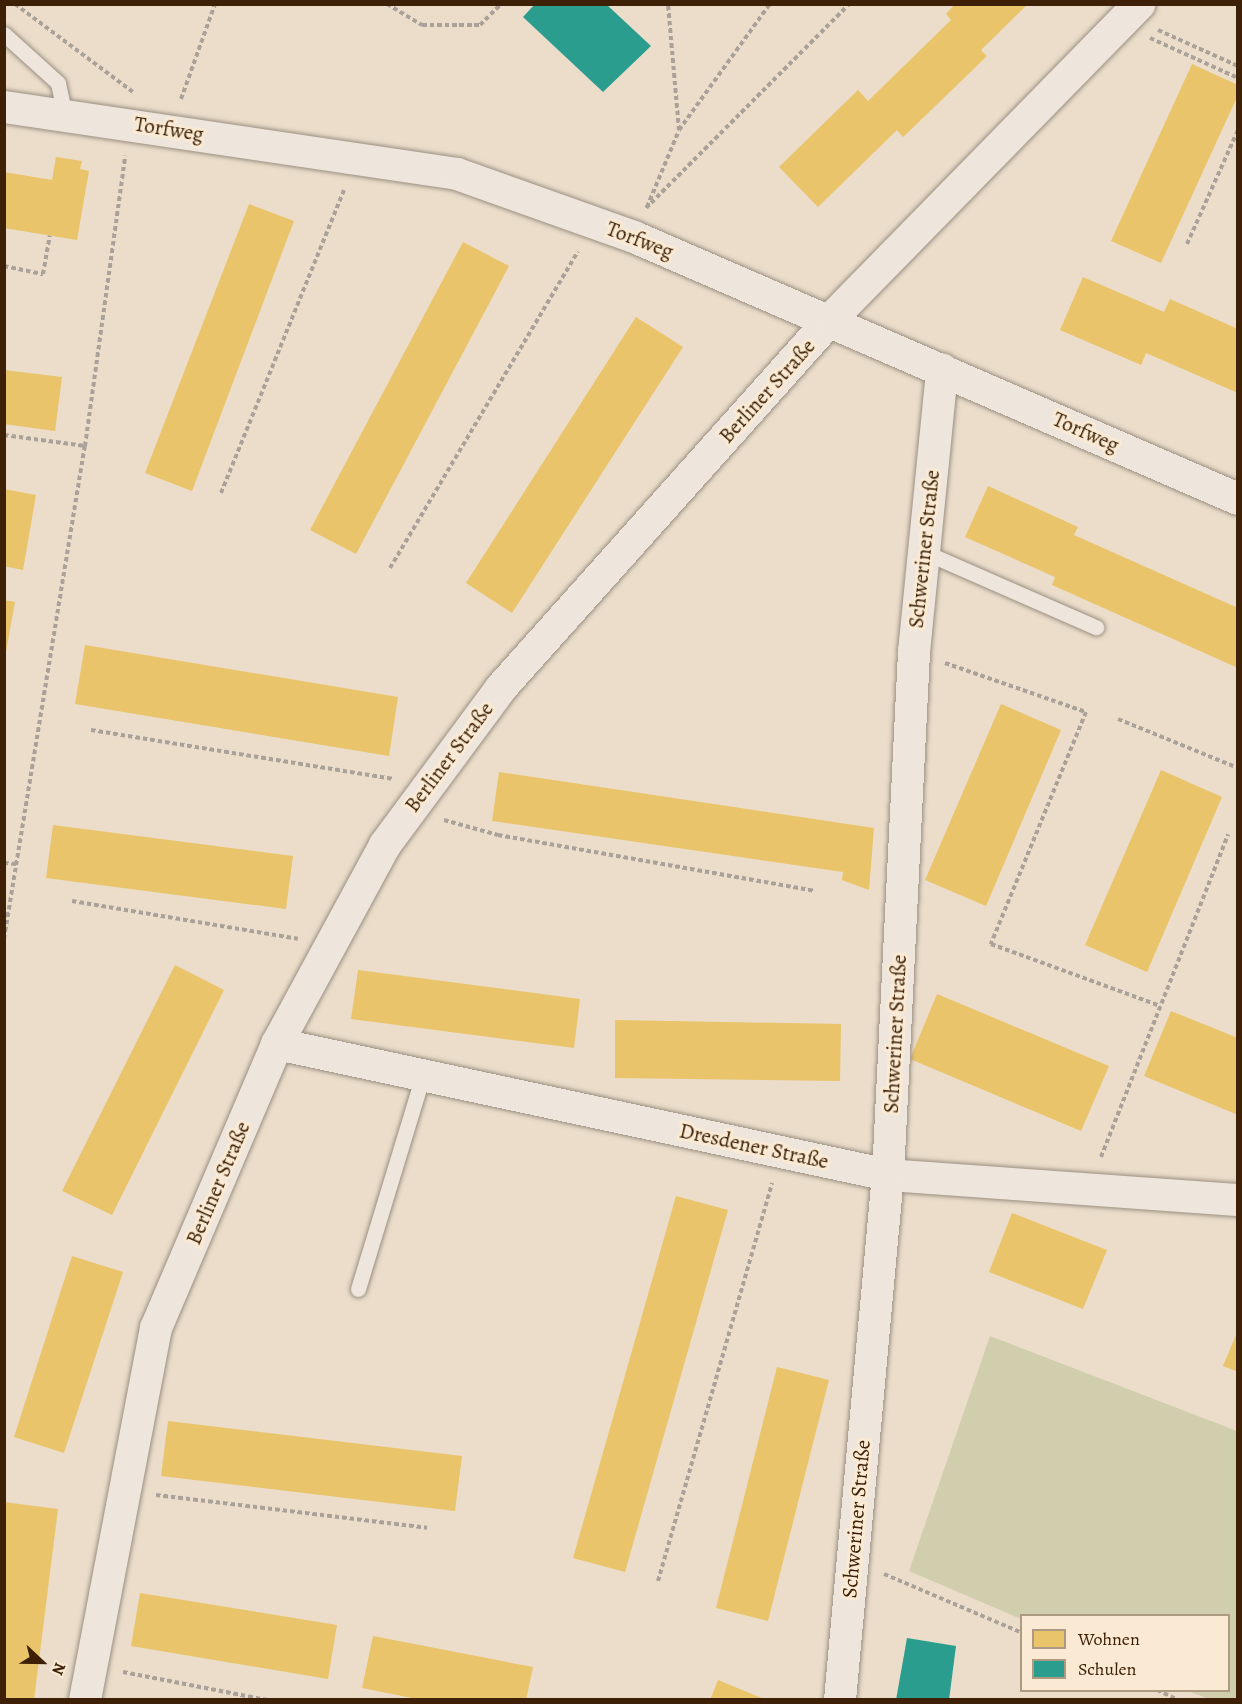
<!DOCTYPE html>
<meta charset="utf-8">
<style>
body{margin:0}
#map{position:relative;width:1242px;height:1704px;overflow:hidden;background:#ebddca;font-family:Alegreya,serif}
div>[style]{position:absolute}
.green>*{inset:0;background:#d0ceac}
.homes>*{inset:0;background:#e9c46a}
.schools>*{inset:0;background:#2a9d8f}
.path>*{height:4px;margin-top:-2px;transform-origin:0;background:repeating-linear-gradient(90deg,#aaa299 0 4.5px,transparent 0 7.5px)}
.roads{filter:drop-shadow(0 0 2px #9b8f81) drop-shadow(0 0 2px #9b8f81)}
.service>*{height:15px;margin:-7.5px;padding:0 7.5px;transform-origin:7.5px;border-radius:7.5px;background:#eee6dd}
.minor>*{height:32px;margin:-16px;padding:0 16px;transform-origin:16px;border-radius:16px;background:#eee6dd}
span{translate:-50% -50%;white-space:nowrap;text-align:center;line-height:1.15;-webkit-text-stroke:6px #faead4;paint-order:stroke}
.street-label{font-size:21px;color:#3d2005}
.frame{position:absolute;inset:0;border:6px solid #3d2005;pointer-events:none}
.legend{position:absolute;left:1020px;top:1614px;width:210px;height:78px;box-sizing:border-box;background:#faead4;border:2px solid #ae9981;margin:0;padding:8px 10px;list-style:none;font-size:18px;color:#3d2005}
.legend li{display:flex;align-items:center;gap:12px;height:30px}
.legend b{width:30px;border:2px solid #ae9981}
.north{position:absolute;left:12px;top:1632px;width:60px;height:60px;-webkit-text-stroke:4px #faead4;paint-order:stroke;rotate:112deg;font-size:16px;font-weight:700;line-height:24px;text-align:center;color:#3d2005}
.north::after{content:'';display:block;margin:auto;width:21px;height:27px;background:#3d2005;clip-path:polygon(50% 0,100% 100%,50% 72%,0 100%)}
</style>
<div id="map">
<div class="green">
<i style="clip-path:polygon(990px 1336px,1237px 1431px,1237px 1699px,1209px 1699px,1188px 1691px,1228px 1690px,1228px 1616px,1021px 1619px,909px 1571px)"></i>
</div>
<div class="homes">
<i style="clip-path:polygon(955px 4px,1028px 4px,981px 50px,987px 56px,924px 117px,903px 137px,897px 130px,818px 207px,779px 167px,858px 90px,868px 101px,951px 20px,946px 14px)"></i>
<i style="clip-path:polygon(1192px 64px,1238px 85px,1238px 95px,1161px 263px,1111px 241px)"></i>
<i style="clip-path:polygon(56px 157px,82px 161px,80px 169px,89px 171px,77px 240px,4px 228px,4px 172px,52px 180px)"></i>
<i style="clip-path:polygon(249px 204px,294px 221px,192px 491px,145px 473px)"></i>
<i style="clip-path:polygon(463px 242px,509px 266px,356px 554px,310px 530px)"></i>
<i style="clip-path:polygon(1083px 277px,1164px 312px,1170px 299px,1238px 329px,1238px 393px,1146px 353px,1141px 365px,1060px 330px)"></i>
<i style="clip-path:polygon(636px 317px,683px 347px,512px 613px,466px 583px)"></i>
<i style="clip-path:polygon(4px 370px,62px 377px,55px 431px,4px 424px)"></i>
<i style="clip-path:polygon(988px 486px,1078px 527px,1074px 535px,1238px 608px,1238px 668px,1052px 585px,1055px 577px,965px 537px)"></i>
<i style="clip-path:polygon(4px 489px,36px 495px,23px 570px,4px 566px)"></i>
<i style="clip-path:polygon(4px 600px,15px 602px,6px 652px,4px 652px)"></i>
<i style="clip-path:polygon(85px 645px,398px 697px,389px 756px,75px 704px)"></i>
<i style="clip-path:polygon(1001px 704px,1061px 730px,986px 906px,925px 880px)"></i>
<i style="clip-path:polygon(1161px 770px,1222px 797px,1147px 972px,1085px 945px)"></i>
<i style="clip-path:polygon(499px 772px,874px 828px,869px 890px,842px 880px,843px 872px,492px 821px)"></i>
<i style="clip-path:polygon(53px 825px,293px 856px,286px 909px,46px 878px)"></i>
<i style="clip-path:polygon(175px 965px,224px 990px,112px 1215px,62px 1191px)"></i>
<i style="clip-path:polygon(358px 970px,580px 999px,574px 1048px,351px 1019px)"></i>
<i style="clip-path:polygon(937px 994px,1109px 1066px,1081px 1131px,910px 1059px)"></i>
<i style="clip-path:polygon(1171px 1011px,1238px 1038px,1238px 1115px,1144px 1076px)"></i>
<i style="clip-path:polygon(615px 1020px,841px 1024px,840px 1081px,615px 1078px)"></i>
<i style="clip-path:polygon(676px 1196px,728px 1210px,625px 1572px,573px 1558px)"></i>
<i style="clip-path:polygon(1012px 1213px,1107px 1250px,1083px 1309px,989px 1272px)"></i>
<i style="clip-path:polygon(72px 1256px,123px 1272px,64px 1453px,14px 1437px)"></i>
<i style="clip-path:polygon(1238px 1330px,1238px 1372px,1223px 1366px)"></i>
<i style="clip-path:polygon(777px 1367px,829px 1380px,768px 1621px,716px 1608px)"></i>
<i style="clip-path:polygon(168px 1421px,462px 1456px,455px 1511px,161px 1476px)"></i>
<i style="clip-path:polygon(4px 1502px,58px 1509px,34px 1700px,4px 1699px)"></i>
<i style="clip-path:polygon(140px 1593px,337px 1625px,328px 1679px,131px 1646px)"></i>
<i style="clip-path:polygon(373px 1636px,533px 1667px,526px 1700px,422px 1700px,362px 1688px)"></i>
<i style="clip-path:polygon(718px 1680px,764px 1699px,764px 1700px,710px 1700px)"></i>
</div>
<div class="schools">
<i style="clip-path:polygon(535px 4px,606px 4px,651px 46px,603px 92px,523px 17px)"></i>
<i style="clip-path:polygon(907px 1638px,956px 1646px,949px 1700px,896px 1700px)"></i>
</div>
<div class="path">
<i style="left:15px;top:4px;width:147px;rotate:36.7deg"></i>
<i style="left:387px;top:4px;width:41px;rotate:31deg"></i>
<i style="left:422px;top:25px;width:58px"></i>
<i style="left:480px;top:25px;width:30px;rotate:-45deg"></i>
<i style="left:1158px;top:30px;width:88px;rotate:24.2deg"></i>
<i style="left:1150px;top:38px;width:97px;rotate:24.4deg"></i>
<i style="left:181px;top:99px;width:101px;rotate:-70.3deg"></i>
<i style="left:679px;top:130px;width:155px;rotate:-54.2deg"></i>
<i style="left:647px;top:207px;width:83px;rotate:-67.4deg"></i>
<i style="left:679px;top:130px;width:126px;rotate:-95deg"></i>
<i style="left:646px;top:208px;width:288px;rotate:-45.1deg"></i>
<i style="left:1187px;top:244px;width:125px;rotate:-65.9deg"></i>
<i style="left:4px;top:266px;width:40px;rotate:12deg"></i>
<i style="left:43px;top:274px;width:39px;rotate:-80deg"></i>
<i style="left:4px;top:435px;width:82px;rotate:7.7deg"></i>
<i style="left:221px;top:493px;width:327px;rotate:-67.9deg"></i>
<i style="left:390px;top:568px;width:368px;rotate:-59.3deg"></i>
<i style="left:945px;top:663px;width:149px;rotate:19.2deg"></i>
<i style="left:1086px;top:712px;width:251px;rotate:112.3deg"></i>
<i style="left:991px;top:944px;width:180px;rotate:20.1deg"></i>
<i style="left:1118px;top:719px;width:130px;rotate:22.2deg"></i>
<i style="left:91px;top:730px;width:305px;rotate:9.2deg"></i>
<i style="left:444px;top:820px;width:56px;rotate:15.5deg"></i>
<i style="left:498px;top:835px;width:321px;rotate:10deg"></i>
<i style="left:4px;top:863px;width:13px;rotate:4deg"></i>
<i style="left:72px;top:901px;width:229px;rotate:9.5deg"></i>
<i style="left:4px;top:939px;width:500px;rotate:-80.7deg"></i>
<i style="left:85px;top:446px;width:293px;rotate:-82.1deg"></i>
<i style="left:1101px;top:1157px;width:347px;rotate:-68.5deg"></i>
<i style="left:156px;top:1495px;width:273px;rotate:6.9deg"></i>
<i style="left:884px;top:1574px;width:150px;rotate:23.1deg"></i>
<i style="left:658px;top:1581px;width:414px;rotate:-74deg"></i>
<i style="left:123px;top:1672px;width:147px;rotate:11deg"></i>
<i style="left:1157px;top:1690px;width:23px;rotate:25deg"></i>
</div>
<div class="roads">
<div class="service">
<i style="left:4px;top:34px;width:73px;rotate:42.2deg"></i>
<i style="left:58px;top:83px;width:30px;rotate:78deg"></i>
<i style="left:924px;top:552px;width:188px;rotate:23.6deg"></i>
<i style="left:358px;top:1289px;width:224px;rotate:-73.1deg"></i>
</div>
<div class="minor">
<i style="left:4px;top:107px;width:458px;rotate:8.4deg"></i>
<i style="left:457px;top:174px;width:188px;rotate:19.6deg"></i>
<i style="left:634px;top:237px;width:658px;rotate:23.45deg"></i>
<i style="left:277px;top:1044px;width:625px;rotate:12.1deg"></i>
<i style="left:888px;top:1175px;width:351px;rotate:4.1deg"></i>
<i style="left:85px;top:1700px;width:379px;rotate:-79.2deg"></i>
<i style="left:156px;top:1328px;width:309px;rotate:-66.9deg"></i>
<i style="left:277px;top:1044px;width:226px;rotate:-61.5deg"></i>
<i style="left:385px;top:845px;width:195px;rotate:-53.5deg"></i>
<i style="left:501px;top:688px;width:495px;rotate:-48.2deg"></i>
<i style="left:831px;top:319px;width:441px;rotate:-45.6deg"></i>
<i style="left:840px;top:1700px;width:527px;rotate:-84.78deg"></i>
<i style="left:888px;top:1175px;width:524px;rotate:-87.15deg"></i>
<i style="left:914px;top:652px;width:284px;rotate:-84.3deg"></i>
</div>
</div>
<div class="street-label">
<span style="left:169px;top:129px;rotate:9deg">Torfweg</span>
<span style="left:640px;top:240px;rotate:21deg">Torfweg</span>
<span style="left:767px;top:391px;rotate:-48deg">Berliner Straße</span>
<span style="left:1086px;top:432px;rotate:24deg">Torfweg</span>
<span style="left:924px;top:549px;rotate:-84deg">Schweriner Straße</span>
<span style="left:449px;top:757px;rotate:-53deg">Berliner Straße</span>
<span style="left:895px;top:1034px;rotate:-87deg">Schweriner Straße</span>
<span style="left:754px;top:1146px;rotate:12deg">Dresdener Straße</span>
<span style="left:218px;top:1183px;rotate:-67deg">Berliner Straße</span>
<span style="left:856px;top:1519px;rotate:-85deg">Schweriner Straße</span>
</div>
<div class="frame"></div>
<ul class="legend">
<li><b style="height:16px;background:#e9c46a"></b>Wohnen</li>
<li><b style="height:16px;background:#2a9d8f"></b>Schulen</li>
</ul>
<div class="north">N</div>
</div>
